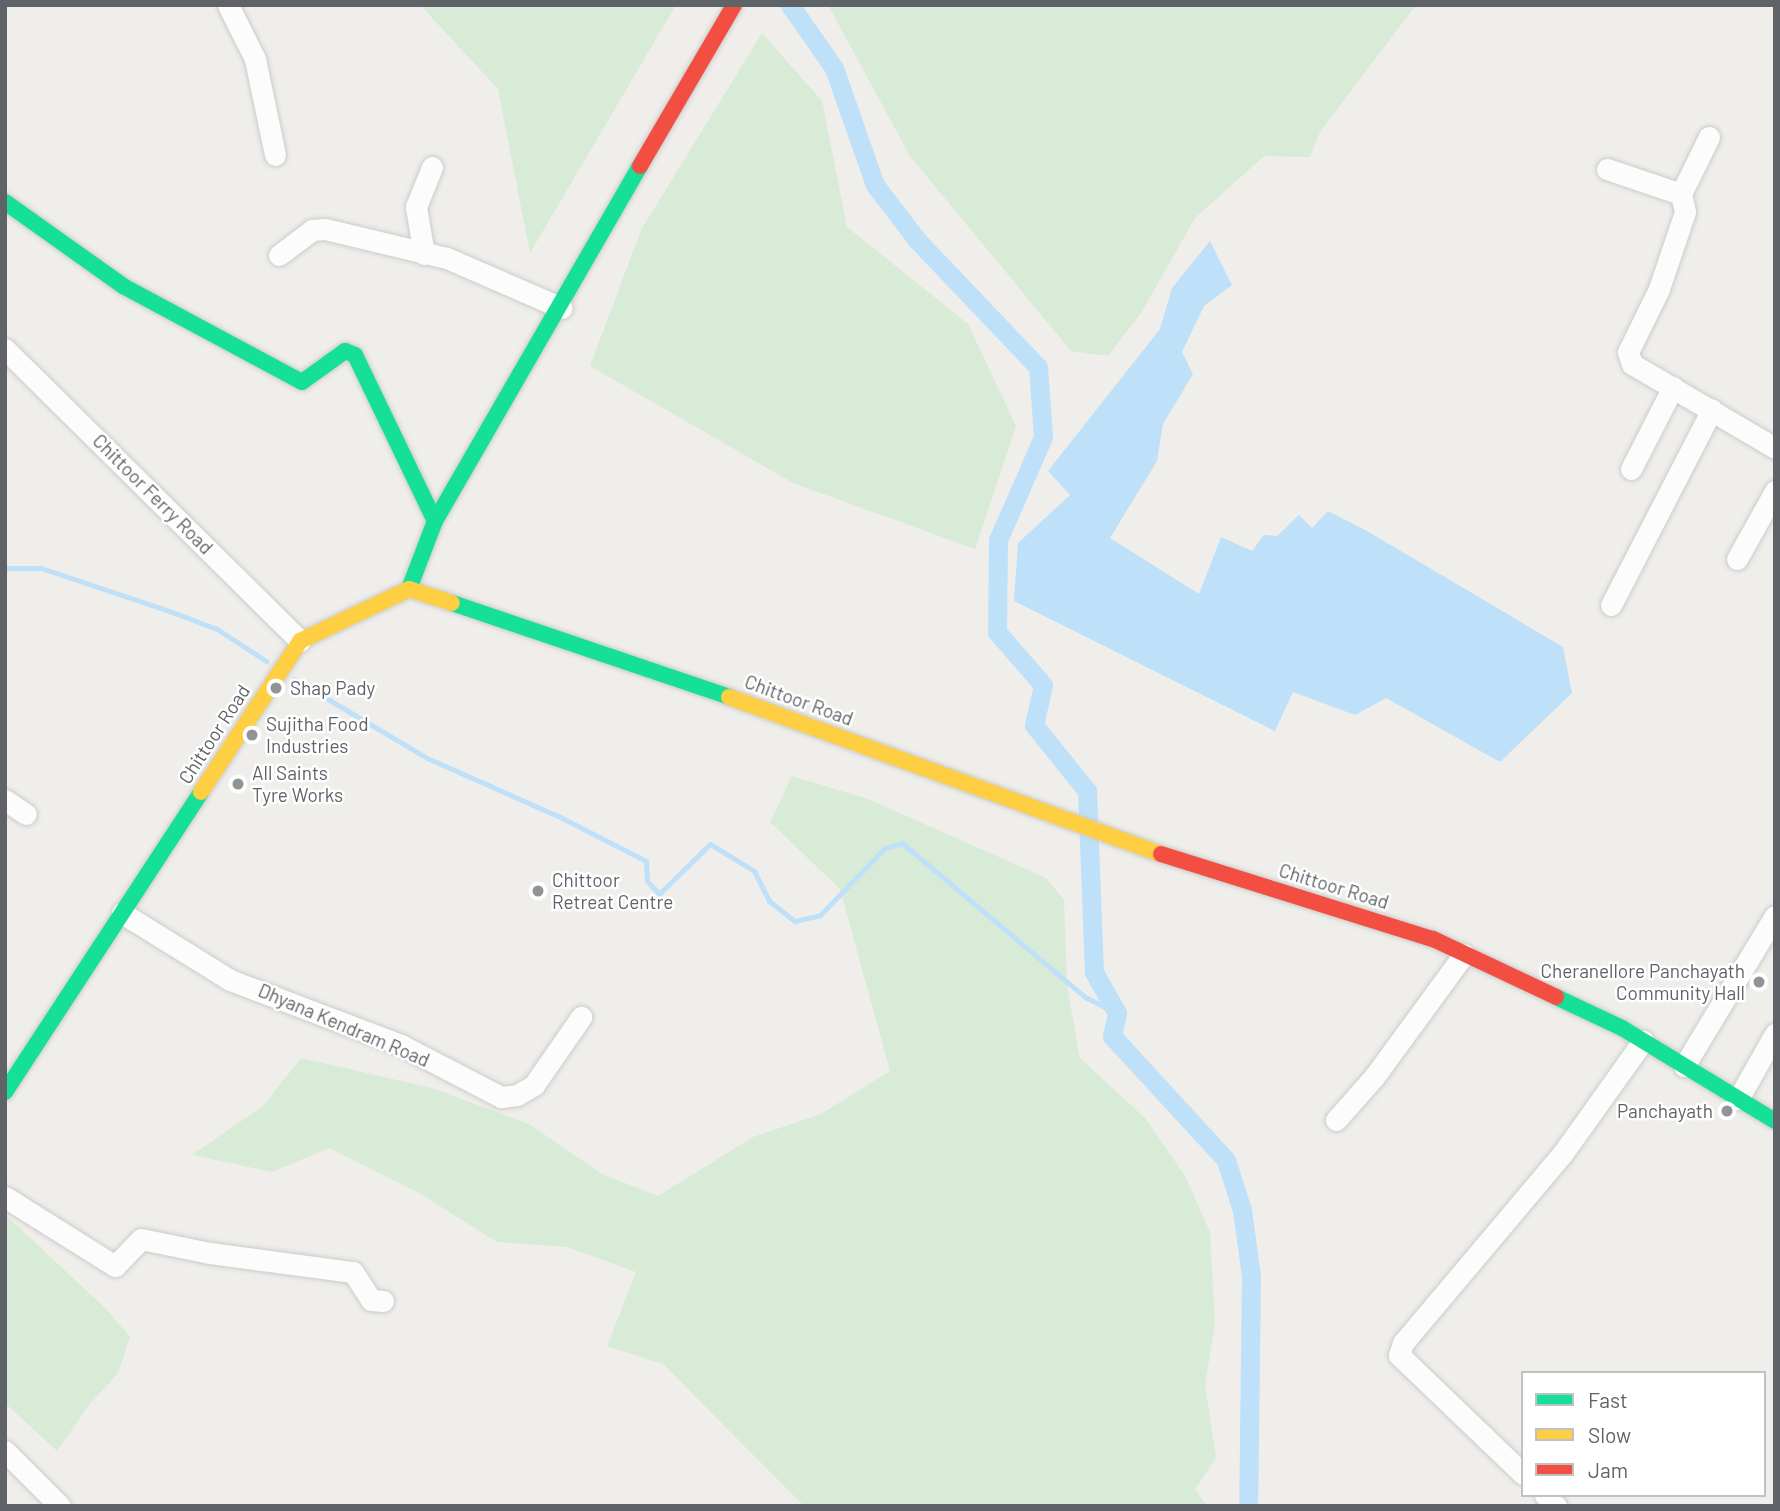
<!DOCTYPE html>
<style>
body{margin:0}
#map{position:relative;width:1780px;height:1511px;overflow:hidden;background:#efeeea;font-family:Barlow,sans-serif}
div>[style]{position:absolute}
.green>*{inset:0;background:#d8ebd6}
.water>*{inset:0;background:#bfe0f9}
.stream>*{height:5px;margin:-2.5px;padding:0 2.5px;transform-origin:2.5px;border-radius:2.5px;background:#bfe0f9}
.canal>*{height:19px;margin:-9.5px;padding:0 9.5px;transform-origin:9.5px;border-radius:9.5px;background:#bfe0f9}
.roads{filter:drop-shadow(0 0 2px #cbcccc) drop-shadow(0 0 2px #cbcccc)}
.street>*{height:21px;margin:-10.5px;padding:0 10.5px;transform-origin:10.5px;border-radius:10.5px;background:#fdfcfc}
.fast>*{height:16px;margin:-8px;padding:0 8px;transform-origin:8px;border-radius:8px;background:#16e098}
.slow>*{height:16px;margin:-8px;padding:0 8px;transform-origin:8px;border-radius:8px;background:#ffcf43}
.jam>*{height:16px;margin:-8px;padding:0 8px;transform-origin:8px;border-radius:8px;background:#f24e42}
.dots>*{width:19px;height:19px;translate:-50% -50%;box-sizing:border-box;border:4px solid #fff;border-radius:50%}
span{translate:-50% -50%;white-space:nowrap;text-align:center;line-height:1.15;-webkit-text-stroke:5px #fff;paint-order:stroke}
.street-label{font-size:19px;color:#5f6368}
.poi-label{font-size:19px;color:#5f6368}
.left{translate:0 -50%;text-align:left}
.right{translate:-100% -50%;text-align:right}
.frame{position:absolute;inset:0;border:7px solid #5f6368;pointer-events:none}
.legend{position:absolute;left:1521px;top:1371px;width:245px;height:126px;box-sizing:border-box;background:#fff;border:2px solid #bfc1c3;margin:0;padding:9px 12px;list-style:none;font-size:21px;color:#5f6368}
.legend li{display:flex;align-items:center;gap:14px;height:35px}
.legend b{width:35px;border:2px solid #bfc1c3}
</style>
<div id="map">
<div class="green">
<i style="clip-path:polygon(420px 5px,676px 5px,530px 253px,498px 89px)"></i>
<i style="clip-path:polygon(828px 5px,1416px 5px,1320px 132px,1310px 157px,1264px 156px,1195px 218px,1141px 313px,1108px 356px,1071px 351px,910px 156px)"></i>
<i style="clip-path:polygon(762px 33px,822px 101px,847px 227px,968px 324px,1016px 426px,975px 549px,793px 483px,590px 366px,641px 230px)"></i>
<i style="clip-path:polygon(792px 776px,868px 799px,1046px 878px,1064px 900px,1067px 986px,1080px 1058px,1146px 1119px,1185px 1176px,1210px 1232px,1215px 1324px,1205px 1384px,1216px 1458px,1195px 1489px,1207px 1506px,804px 1506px,663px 1364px,607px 1346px,636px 1272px,567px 1247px,497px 1242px,419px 1193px,329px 1148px,272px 1172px,192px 1155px,263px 1106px,301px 1058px,432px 1088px,529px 1124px,602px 1174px,658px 1196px,753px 1137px,821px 1114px,890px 1071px,840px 889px,770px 822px)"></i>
<i style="clip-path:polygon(9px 1218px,107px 1310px,130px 1337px,118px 1373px,89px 1405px,57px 1451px,5px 1403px,5px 1220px)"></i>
</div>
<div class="water">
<i style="clip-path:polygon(1210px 241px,1232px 285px,1204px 306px,1182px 352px,1193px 374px,1163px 424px,1157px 461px,1110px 538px,1199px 594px,1221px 537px,1252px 551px,1264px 535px,1277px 536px,1299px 515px,1312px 528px,1328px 511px,1367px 531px,1563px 647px,1572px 693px,1500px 762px,1386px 698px,1355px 715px,1293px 692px,1275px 731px,1014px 601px,1018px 543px,1070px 495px,1048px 471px,1160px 329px,1172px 288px)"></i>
</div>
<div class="stream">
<i style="left:5px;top:568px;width:36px"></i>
<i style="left:41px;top:568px;width:141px;rotate:18.6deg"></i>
<i style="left:175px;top:613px;width:45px;rotate:20.9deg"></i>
<i style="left:217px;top:629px;width:59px;rotate:33.1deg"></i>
<i style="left:294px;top:679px;width:155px;rotate:30.7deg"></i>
<i style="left:427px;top:758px;width:143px;rotate:23.9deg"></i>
<i style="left:558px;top:816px;width:99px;rotate:27.1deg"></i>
<i style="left:646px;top:861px;width:20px;rotate:87deg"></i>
<i style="left:647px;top:881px;width:18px;rotate:47deg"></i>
<i style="left:659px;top:894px;width:71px;rotate:-44.4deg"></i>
<i style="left:710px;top:844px;width:52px;rotate:31.5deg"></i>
<i style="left:754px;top:871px;width:34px;rotate:63deg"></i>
<i style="left:769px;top:901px;width:33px;rotate:38deg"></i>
<i style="left:795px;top:921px;width:26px;rotate:-13deg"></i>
<i style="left:820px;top:915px;width:93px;rotate:-45.9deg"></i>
<i style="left:885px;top:848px;width:18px;rotate:-16deg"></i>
<i style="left:902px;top:843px;width:239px;rotate:40.1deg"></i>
<i style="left:1085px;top:997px;width:36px;rotate:27deg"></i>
</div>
<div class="canal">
<i style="left:790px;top:5px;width:77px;rotate:55.1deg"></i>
<i style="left:834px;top:68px;width:124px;rotate:70.7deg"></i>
<i style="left:875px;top:185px;width:69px;rotate:52.6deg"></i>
<i style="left:917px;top:240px;width:175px;rotate:46.4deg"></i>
<i style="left:1038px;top:367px;width:70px;rotate:85.9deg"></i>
<i style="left:1043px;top:437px;width:112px;rotate:113.6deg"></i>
<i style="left:998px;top:540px;width:92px;rotate:90.6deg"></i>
<i style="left:997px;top:632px;width:70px;rotate:49deg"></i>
<i style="left:1043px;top:685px;width:41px;rotate:102.7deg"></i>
<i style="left:1034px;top:725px;width:85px;rotate:51.2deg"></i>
<i style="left:1087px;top:791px;width:181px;rotate:87.8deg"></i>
<i style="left:1094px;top:972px;width:47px;rotate:60.7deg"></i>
<i style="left:1117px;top:1013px;width:24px;rotate:102deg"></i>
<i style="left:1112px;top:1036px;width:168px;rotate:47.4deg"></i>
<i style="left:1226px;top:1160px;width:52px;rotate:72.3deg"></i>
<i style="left:1242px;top:1210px;width:67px;rotate:82.2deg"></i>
<i style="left:1251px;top:1276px;width:230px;rotate:90.7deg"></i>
</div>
<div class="roads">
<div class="street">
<i style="left:228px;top:5px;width:60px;rotate:63.4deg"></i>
<i style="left:255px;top:59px;width:98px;rotate:78.2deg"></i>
<i style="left:1709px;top:137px;width:64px;rotate:116.2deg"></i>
<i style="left:1681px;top:194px;width:18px;rotate:77deg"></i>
<i style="left:1685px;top:212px;width:81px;rotate:108.7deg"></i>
<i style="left:1659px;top:289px;width:70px;rotate:116.2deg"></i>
<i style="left:1628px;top:352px;width:13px;rotate:72deg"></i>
<i style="left:1632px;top:364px;width:166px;rotate:30.4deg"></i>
<i style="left:1607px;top:169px;width:78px;rotate:18.7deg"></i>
<i style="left:424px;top:254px;width:48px;rotate:-99.7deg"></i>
<i style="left:416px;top:207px;width:43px;rotate:-68.2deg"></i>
<i style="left:279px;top:255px;width:41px;rotate:-37.1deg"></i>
<i style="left:312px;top:230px;width:13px;rotate:-4deg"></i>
<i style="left:325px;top:229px;width:125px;rotate:13.4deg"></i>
<i style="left:447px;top:258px;width:125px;rotate:23.5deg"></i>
<i style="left:5px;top:349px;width:415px;rotate:44.7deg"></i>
<i style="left:1631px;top:469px;width:92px;rotate:-62.9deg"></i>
<i style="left:1737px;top:559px;width:78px;rotate:-60.8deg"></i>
<i style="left:1611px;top:605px;width:220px;rotate:-62.7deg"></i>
<i style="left:5px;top:800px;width:25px;rotate:34deg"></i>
<i style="left:122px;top:913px;width:127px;rotate:31.8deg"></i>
<i style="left:230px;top:980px;width:183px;rotate:20.8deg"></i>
<i style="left:401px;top:1045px;width:113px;rotate:27.5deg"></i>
<i style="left:501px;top:1097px;width:16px;rotate:-7deg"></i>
<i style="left:517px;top:1095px;width:20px;rotate:-30deg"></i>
<i style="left:534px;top:1085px;width:83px;rotate:-55.3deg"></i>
<i style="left:1684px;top:1066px;width:175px;rotate:-58.8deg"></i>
<i style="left:1738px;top:1099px;width:75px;rotate:-60.4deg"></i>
<i style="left:1336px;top:1120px;width:57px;rotate:-48.5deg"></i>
<i style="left:1374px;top:1077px;width:152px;rotate:-53.8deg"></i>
<i style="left:5px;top:1197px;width:130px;rotate:32.1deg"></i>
<i style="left:115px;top:1266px;width:37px;rotate:-46deg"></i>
<i style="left:141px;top:1239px;width:70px;rotate:11.5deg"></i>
<i style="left:210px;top:1253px;width:144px;rotate:7.6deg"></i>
<i style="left:353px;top:1272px;width:33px;rotate:57deg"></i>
<i style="left:371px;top:1300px;width:12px;rotate:5deg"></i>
<i style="left:5px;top:1451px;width:78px;rotate:45deg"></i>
<i style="left:1523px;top:1474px;width:172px;rotate:-136.2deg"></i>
<i style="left:1399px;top:1355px;width:13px;rotate:-72deg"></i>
<i style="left:1403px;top:1343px;width:248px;rotate:-49.9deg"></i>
<i style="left:1563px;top:1153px;width:138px;rotate:-54.5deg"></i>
<i style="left:1545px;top:1495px;width:16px;rotate:45deg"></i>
</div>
<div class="fast">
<i style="left:5px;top:202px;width:145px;rotate:35.4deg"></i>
<i style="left:123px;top:286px;width:203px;rotate:28.2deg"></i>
<i style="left:302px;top:382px;width:53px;rotate:-35.8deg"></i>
<i style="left:345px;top:351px;width:11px;rotate:22deg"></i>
<i style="left:355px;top:355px;width:184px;rotate:64.3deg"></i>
<i style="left:409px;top:589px;width:73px;rotate:-69.1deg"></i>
<i style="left:435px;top:521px;width:410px;rotate:-60deg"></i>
<i style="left:452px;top:603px;width:293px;rotate:18.7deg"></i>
<i style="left:1556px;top:997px;width:73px;rotate:25.2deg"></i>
<i style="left:1622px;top:1028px;width:179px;rotate:31.3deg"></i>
<i style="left:5px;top:1092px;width:358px;rotate:-56.8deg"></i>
</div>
<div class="slow">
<i style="left:729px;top:697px;width:460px;rotate:20deg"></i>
<i style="left:201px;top:792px;width:181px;rotate:-56.7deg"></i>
<i style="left:300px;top:641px;width:121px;rotate:-25.5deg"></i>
<i style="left:409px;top:589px;width:45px;rotate:18deg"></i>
</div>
<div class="jam">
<i style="left:640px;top:166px;width:186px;rotate:-59.7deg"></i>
<i style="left:1161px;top:854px;width:285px;rotate:17.4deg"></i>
<i style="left:1433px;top:939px;width:136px;rotate:25.2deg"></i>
</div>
</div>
<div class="dots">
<i style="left:276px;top:688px;background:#919496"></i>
<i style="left:252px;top:735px;background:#919496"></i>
<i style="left:238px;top:784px;background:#919496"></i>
<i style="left:538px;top:891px;background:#919496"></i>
<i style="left:1759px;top:982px;background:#919496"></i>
<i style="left:1727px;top:1111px;background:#919496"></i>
</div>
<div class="street-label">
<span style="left:153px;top:494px;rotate:45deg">Chittoor Ferry Road</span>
<span style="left:799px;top:700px;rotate:20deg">Chittoor Road</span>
<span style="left:214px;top:734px;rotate:-57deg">Chittoor Road</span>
<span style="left:1334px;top:886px;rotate:17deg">Chittoor Road</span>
<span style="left:344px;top:1025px;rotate:23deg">Dhyana Kendram Road</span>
</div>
<div class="poi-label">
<span class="left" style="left:290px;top:688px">Shap Pady</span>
<span class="left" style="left:266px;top:735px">Sujitha Food<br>Industries</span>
<span class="left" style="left:252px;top:784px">All Saints<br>Tyre Works</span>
<span class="left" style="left:552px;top:891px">Chittoor<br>Retreat Centre</span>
<span class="right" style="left:1745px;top:982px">Cheranellore Panchayath<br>Community Hall</span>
<span class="right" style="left:1713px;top:1111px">Panchayath</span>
</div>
<div class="frame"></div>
<ul class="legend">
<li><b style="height:9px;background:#16e098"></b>Fast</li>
<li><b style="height:9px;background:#ffcf43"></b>Slow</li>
<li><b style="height:9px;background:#f24e42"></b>Jam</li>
</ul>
</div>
